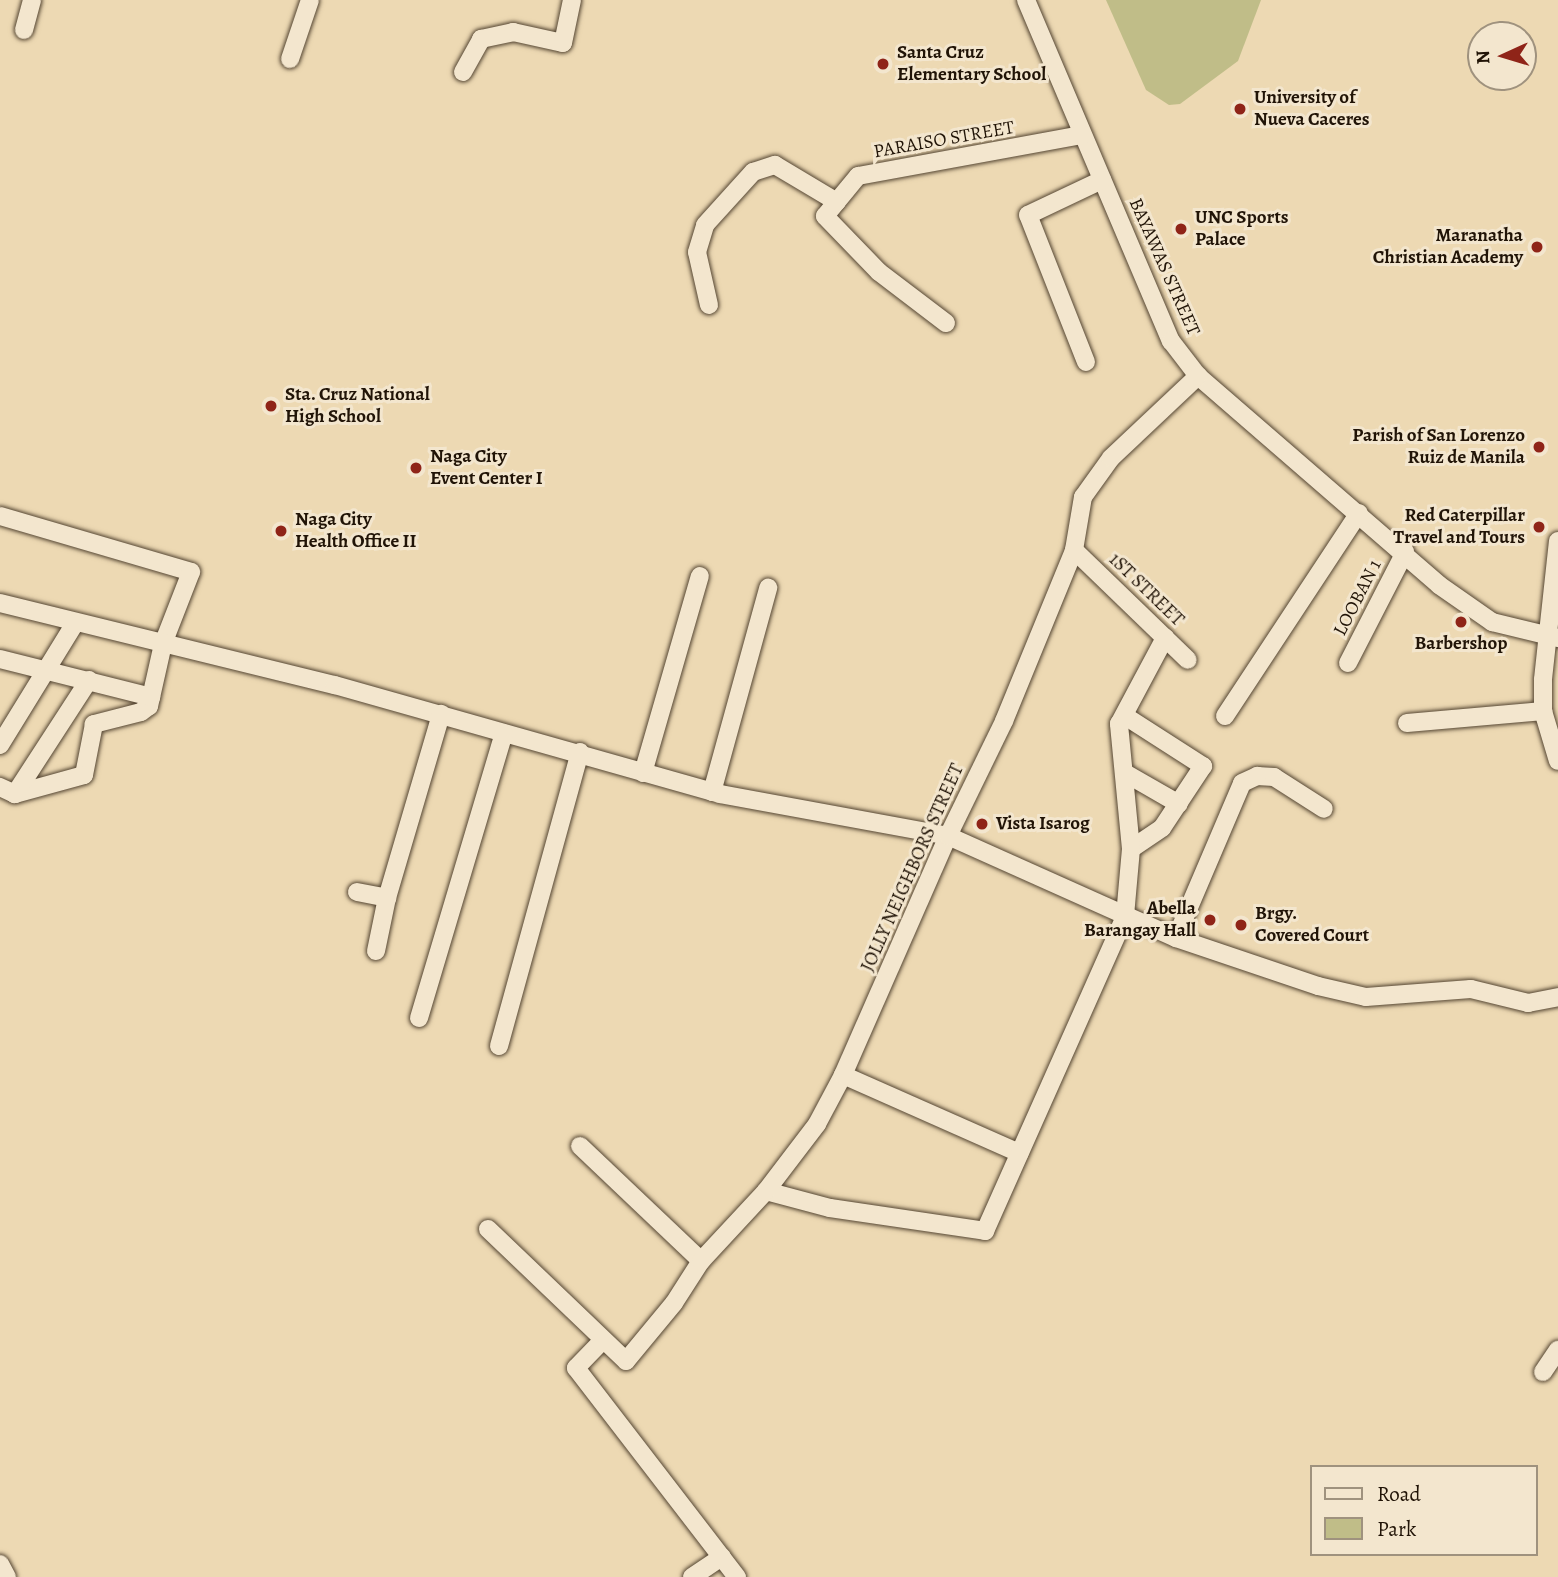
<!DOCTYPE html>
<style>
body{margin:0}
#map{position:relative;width:1558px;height:1577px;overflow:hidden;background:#edd9b3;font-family:Alegreya,serif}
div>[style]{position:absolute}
.green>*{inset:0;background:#c0bd88}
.roads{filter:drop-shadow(0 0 2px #544532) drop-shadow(0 0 2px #544532)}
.minor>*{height:18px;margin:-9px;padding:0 9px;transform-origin:9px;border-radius:9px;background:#f3e6ce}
.dots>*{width:19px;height:19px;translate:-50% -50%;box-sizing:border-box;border:4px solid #f3e6ce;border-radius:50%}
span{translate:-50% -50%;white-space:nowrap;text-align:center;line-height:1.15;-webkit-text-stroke:6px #f3e6ce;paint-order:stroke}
.poi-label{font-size:19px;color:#211407;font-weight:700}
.left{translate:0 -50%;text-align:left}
.right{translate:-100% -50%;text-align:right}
.street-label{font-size:19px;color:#211407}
.legend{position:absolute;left:1310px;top:1465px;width:228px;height:91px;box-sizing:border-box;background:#f3e6ce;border:2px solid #9f927e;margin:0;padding:9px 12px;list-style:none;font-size:21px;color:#211407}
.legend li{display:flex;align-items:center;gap:14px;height:35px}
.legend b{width:35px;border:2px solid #9f927e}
.north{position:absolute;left:1467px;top:21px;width:70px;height:70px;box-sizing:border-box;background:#f3e6ce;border:2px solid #9f927e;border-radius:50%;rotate:266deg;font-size:19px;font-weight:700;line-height:28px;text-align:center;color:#211407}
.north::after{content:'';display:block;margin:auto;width:24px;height:32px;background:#8f2418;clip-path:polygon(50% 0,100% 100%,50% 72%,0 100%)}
</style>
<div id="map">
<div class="green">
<i style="clip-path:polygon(1106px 0,1261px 0,1238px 61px,1180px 104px,1169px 105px,1146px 90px)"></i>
</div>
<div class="roads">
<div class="minor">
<i style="left:1026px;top:0;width:371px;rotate:67deg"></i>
<i style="left:1171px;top:341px;width:44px;rotate:52.4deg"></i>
<i style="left:1198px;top:376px;width:319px;rotate:40.9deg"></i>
<i style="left:1439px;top:585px;width:65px;rotate:34.9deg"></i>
<i style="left:1492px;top:622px;width:68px;rotate:13.6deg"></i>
<i style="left:24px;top:30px;width:31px;rotate:-75deg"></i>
<i style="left:290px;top:59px;width:62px;rotate:-71.3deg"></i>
<i style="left:463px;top:72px;width:38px;rotate:-61deg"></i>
<i style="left:481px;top:39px;width:33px;rotate:-12deg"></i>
<i style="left:513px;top:32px;width:51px;rotate:12.4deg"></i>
<i style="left:563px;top:43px;width:44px;rotate:-78.2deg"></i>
<i style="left:709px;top:305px;width:54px;rotate:-102.8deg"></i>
<i style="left:697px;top:252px;width:28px;rotate:-73deg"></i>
<i style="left:705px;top:225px;width:72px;rotate:-47.8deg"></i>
<i style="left:753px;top:172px;width:23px;rotate:-18deg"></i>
<i style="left:775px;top:165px;width:72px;rotate:30.8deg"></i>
<i style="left:946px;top:323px;width:84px;rotate:-142.7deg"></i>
<i style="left:879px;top:272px;width:78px;rotate:-134deg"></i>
<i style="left:825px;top:216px;width:52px;rotate:-50.5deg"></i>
<i style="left:858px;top:176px;width:228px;rotate:-10.4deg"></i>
<i style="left:1086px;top:362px;width:158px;rotate:-111.5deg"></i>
<i style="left:1028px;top:215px;width:82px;rotate:-25.3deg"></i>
<i style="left:0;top:516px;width:199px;rotate:16.3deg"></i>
<i style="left:191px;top:572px;width:77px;rotate:111.3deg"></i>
<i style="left:163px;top:644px;width:64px;rotate:102.7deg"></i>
<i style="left:149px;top:706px;width:10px;rotate:143deg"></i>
<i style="left:141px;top:712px;width:49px;rotate:165.7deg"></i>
<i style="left:94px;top:724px;width:52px;rotate:101.1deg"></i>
<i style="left:84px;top:775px;width:72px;rotate:164.6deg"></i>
<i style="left:15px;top:794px;width:17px;rotate:-155deg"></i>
<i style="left:1558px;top:541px;width:140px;rotate:96.2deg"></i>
<i style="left:1543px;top:680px;width:31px;rotate:90deg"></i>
<i style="left:1543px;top:711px;width:52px;rotate:73.3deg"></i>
<i style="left:1074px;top:550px;width:158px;rotate:44deg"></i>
<i style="left:0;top:603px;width:345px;rotate:13.8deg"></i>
<i style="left:335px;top:685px;width:400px;rotate:15.8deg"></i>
<i style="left:720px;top:794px;width:232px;rotate:10.4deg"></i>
<i style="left:948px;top:836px;width:250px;rotate:24.1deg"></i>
<i style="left:1176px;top:938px;width:150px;rotate:18.7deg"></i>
<i style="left:1318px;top:986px;width:49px;rotate:12.9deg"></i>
<i style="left:1366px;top:997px;width:105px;rotate:-4.4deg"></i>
<i style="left:1471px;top:989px;width:59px;rotate:13.8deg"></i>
<i style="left:1528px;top:1003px;width:31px;rotate:-11deg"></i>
<i style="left:0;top:659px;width:156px;rotate:14.1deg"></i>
<i style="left:1348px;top:663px;width:125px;rotate:-62.8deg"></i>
<i style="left:1125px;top:716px;width:93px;rotate:32.7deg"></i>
<i style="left:1203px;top:766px;width:74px;rotate:123.5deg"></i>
<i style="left:1162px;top:828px;width:37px;rotate:146deg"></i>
<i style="left:1225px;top:716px;width:243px;rotate:-56.6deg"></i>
<i style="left:1407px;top:723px;width:137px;rotate:-5deg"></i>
<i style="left:0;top:745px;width:143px;rotate:-58.4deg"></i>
<i style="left:643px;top:773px;width:205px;rotate:-73.9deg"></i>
<i style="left:1125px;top:773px;width:62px;rotate:29.9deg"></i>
<i style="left:712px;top:792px;width:212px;rotate:-74.6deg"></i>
<i style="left:15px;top:794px;width:136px;rotate:-57deg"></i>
<i style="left:357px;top:892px;width:31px;rotate:11deg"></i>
<i style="left:1176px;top:938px;width:168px;rotate:-66.9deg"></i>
<i style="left:1242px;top:783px;width:17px;rotate:-25deg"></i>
<i style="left:1257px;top:776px;width:17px;rotate:3deg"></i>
<i style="left:1274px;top:777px;width:59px;rotate:32.6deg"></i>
<i style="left:376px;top:951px;width:54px;rotate:-78.3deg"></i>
<i style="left:387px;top:898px;width:192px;rotate:-73.6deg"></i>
<i style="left:419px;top:1018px;width:297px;rotate:-73.4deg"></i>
<i style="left:499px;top:1046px;width:305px;rotate:-74.6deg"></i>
<i style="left:843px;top:1075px;width:193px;rotate:23.9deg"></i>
<i style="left:580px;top:1146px;width:167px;rotate:43.5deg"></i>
<i style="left:766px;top:1191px;width:66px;rotate:14.9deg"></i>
<i style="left:830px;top:1208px;width:157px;rotate:8.4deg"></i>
<i style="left:985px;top:1231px;width:345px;rotate:-66deg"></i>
<i style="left:1125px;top:916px;width:67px;rotate:-84.9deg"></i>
<i style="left:1131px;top:849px;width:126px;rotate:-95.5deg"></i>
<i style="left:1119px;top:724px;width:98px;rotate:-61.9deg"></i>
<i style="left:488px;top:1229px;width:191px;rotate:43.7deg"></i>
<i style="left:626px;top:1361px;width:75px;rotate:-50.4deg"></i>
<i style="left:674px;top:1303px;width:50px;rotate:-57.3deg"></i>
<i style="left:701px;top:1261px;width:96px;rotate:-47.1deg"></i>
<i style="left:766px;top:1191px;width:84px;rotate:-52.7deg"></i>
<i style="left:817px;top:1124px;width:55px;rotate:-62deg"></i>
<i style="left:843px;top:1075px;width:261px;rotate:-66.3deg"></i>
<i style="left:948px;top:836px;width:128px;rotate:-64deg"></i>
<i style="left:1004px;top:721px;width:185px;rotate:-67.7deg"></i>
<i style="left:1074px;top:550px;width:54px;rotate:-80.4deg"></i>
<i style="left:1083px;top:497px;width:48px;rotate:-54.3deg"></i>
<i style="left:1111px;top:458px;width:120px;rotate:-43.3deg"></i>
<i style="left:603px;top:1340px;width:39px;rotate:134deg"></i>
<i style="left:576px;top:1368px;width:264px;rotate:52.4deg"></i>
<i style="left:1543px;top:1372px;width:27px;rotate:-56deg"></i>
<i style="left:0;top:1564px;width:15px;rotate:62deg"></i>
<i style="left:692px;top:1577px;width:36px;rotate:-34deg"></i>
</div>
</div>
<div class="dots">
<i style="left:883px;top:64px;background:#8f2418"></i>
<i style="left:1240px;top:109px;background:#8f2418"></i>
<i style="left:1181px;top:229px;background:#8f2418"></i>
<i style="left:1537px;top:247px;background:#8f2418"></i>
<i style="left:271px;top:406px;background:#8f2418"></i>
<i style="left:1539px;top:447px;background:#8f2418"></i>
<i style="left:416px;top:468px;background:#8f2418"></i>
<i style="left:1539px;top:527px;background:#8f2418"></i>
<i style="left:281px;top:531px;background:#8f2418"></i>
<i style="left:1461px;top:622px;background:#8f2418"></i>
<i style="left:982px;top:824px;background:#8f2418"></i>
<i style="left:1210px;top:920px;background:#8f2418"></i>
<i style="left:1241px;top:925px;background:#8f2418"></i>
</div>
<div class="poi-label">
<span class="left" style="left:897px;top:64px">Santa Cruz<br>Elementary School</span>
<span class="left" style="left:1254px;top:109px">University of<br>Nueva Caceres</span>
<span class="left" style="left:1195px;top:229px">UNC Sports<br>Palace</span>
<span class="right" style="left:1523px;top:247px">Maranatha<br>Christian Academy</span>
<span class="left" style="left:285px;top:406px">Sta. Cruz National<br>High School</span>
<span class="right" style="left:1525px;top:447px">Parish of San Lorenzo<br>Ruiz de Manila</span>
<span class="left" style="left:430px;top:468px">Naga City<br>Event Center I</span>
<span class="right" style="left:1525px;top:527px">Red Caterpillar<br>Travel and Tours</span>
<span class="left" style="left:295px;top:531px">Naga City<br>Health Office II</span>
<span style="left:1461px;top:644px">Barbershop</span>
<span class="left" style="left:996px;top:824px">Vista Isarog</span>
<span class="right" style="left:1196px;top:920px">Abella<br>Barangay Hall</span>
<span class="left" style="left:1255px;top:925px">Brgy.<br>Covered Court</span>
</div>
<div class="street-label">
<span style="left:944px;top:140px;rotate:-10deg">PARAISO STREET</span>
<span style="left:1164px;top:267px;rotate:66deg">BAYAWAS STREET</span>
<span style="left:1146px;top:590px;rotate:44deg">1ST STREET</span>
<span style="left:1358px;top:598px;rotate:-63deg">LOOBAN 1</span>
<span style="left:913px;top:868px;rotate:-66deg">JOLLY NEIGHBORS STREET</span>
</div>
<ul class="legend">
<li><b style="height:9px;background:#f3e6ce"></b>Road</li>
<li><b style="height:19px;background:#c0bd88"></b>Park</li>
</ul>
<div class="north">N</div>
</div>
